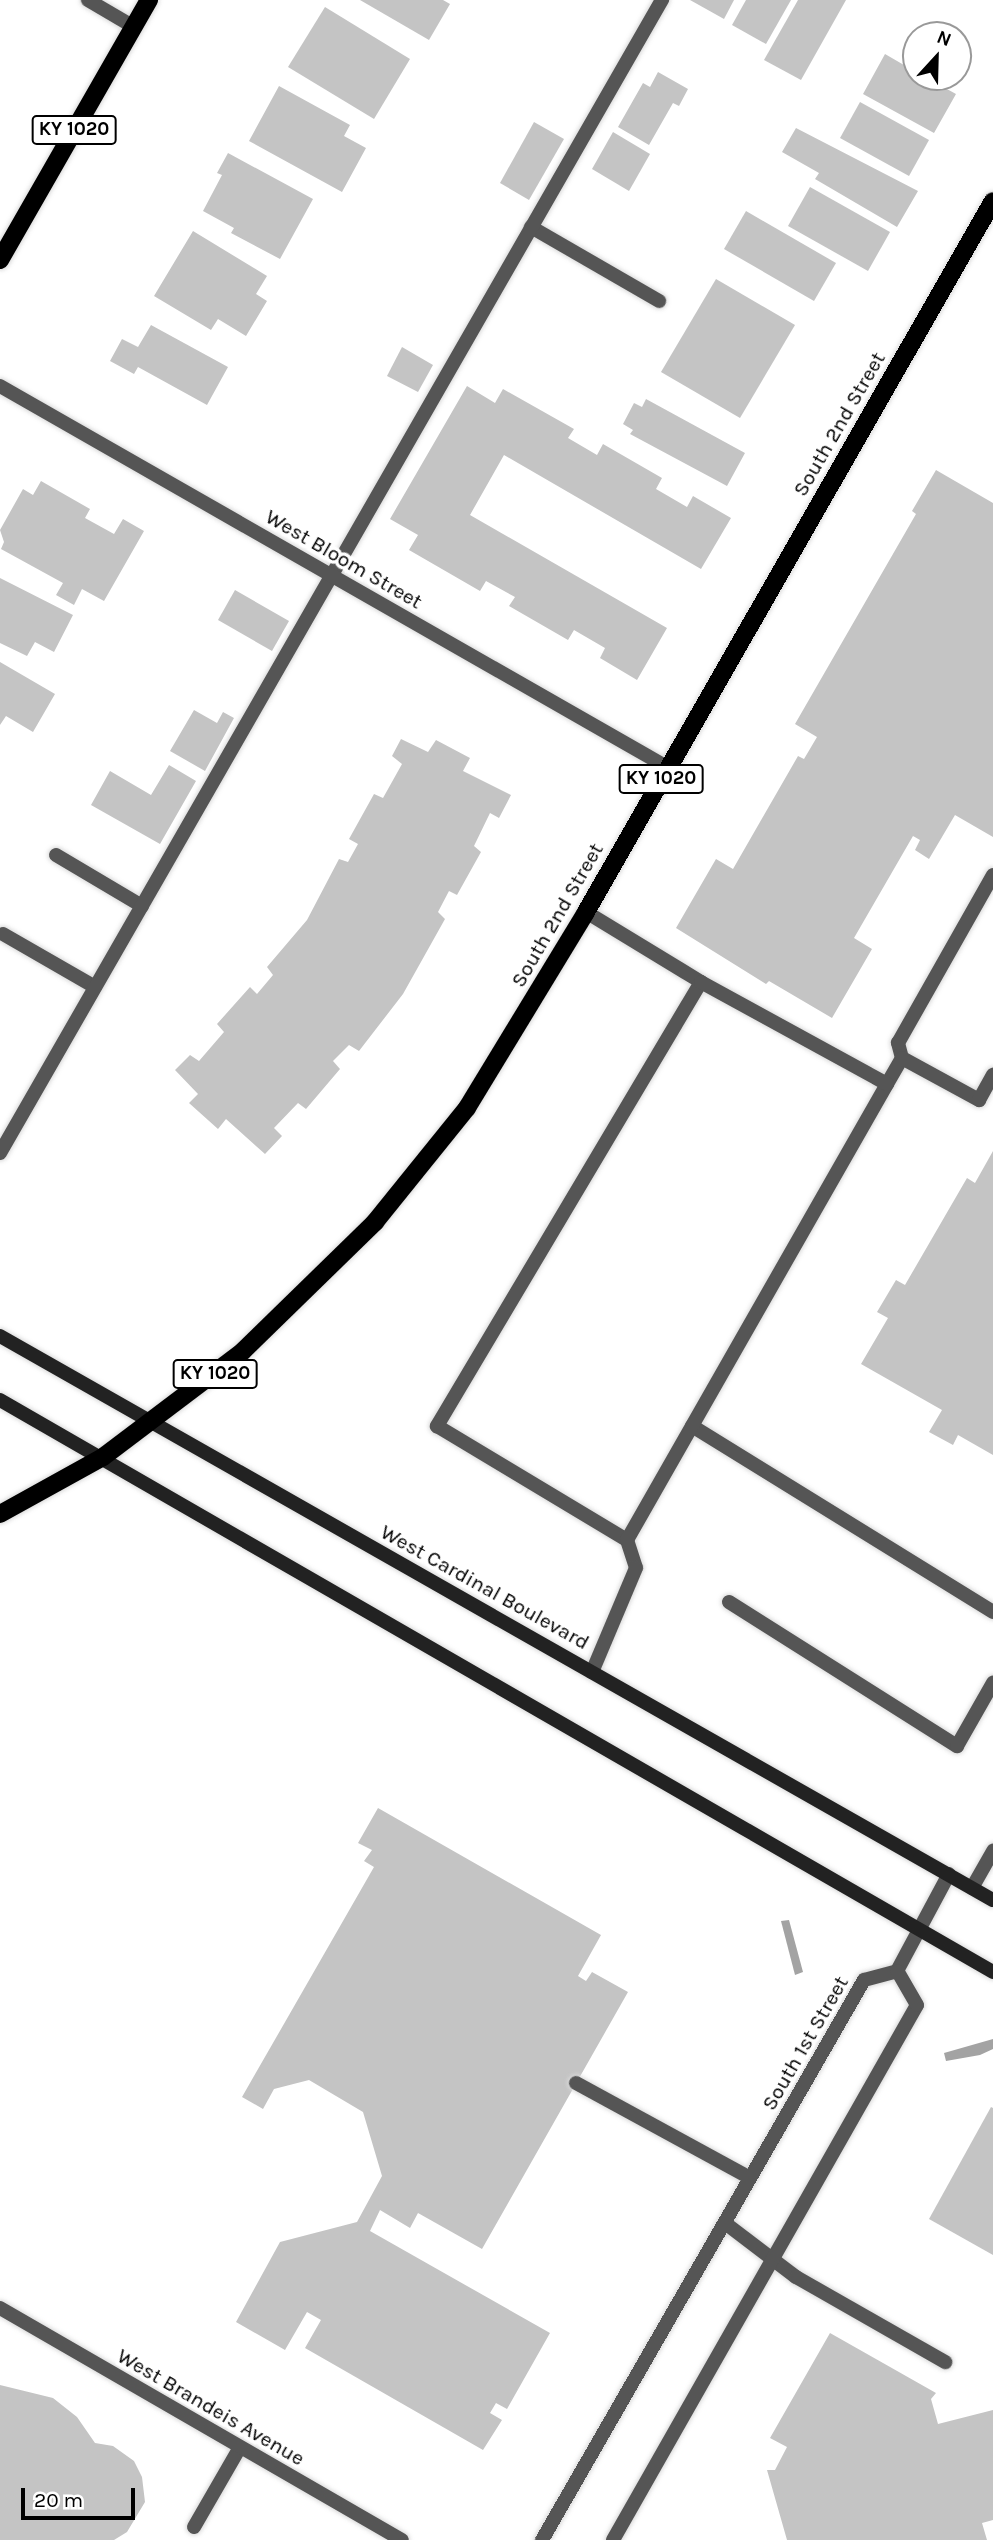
<!DOCTYPE html>
<style>
body{margin:0}
#map{position:relative;width:993px;height:2540px;overflow:hidden;background:#fff;font-family:Karla,sans-serif}
div>[style]{position:absolute}
.water>*{inset:0;background:#a3a3a3}
.building>*{inset:0;background:#c4c4c4}
.roads{filter:drop-shadow(0 0 2px #dbdbdb) drop-shadow(0 0 2px #dbdbdb)}
.service>*{height:14px;margin:-7px;padding:0 7px;transform-origin:7px;border-radius:7px;background:#555}
.minor>*{height:14px;margin:-7px;padding:0 7px;transform-origin:7px;border-radius:7px;background:#555}
.secondary>*{height:14px;margin:-7px;padding:0 7px;transform-origin:7px;border-radius:7px;background:#222}
.primary>*{height:18px;margin:-9px;padding:0 9px;transform-origin:9px;border-radius:9px;background:#000}
span{translate:-50% -50%;white-space:nowrap;text-align:center;line-height:1.15;-webkit-text-stroke:7px #fff;paint-order:stroke}
.shield-label span{padding:2px 5px;background:#fff;border:2px solid;border-radius:5px;-webkit-text-stroke-width:0}
.shield-label{font-size:19px;color:#000;font-weight:700}
.street-label{font-size:21px;color:#000}
.north{position:absolute;left:902px;top:21px;width:70px;height:70px;box-sizing:border-box;background:#fff;border:2px solid #999;border-radius:50%;rotate:22deg;font-size:19px;font-weight:700;line-height:28px;text-align:center;color:#000}
.north::after{content:'';display:block;margin:auto;width:24px;height:32px;background:#000;clip-path:polygon(50% 0,100% 100%,50% 72%,0 100%)}
.scale{position:absolute;left:21px;top:2488px;width:114px;height:32px;box-sizing:border-box;border:4px solid #000;border-top:0;padding-left:9px;font-size:21px;line-height:24px;white-space:nowrap;color:#000;-webkit-text-stroke:5px #fff;paint-order:stroke}
</style>
<div id="map">
<div class="water">
<i style="clip-path:polygon(789px 1920px,803px 1972px,795px 1975px,781px 1921px)"></i>
<i style="clip-path:polygon(993px 2039px,993px 2049px,980px 2055px,946px 2061px,944px 2053px)"></i>
</div>
<div class="building">
<i style="clip-path:polygon(360px 0,443px 0,450px 4px,429px 40px)"></i>
<i style="clip-path:polygon(690px 0,734px 0,724px 19px)"></i>
<i style="clip-path:polygon(746px 0,791px 0,766px 44px,732px 25px)"></i>
<i style="clip-path:polygon(798px 0,846px 0,801px 80px,764px 60px)"></i>
<i style="clip-path:polygon(325px 7px,410px 59px,374px 119px,288px 67px)"></i>
<i style="clip-path:polygon(885px 54px,916px 72px,916px 77px,925px 77px,956px 94px,934px 133px,863px 94px)"></i>
<i style="clip-path:polygon(658px 72px,688px 89px,679px 106px,673px 103px,649px 145px,618px 127px,643px 83px,650px 87px)"></i>
<i style="clip-path:polygon(279px 86px,350px 125px,344px 136px,366px 148px,342px 192px,249px 141px)"></i>
<i style="clip-path:polygon(860px 102px,929px 140px,909px 176px,840px 138px)"></i>
<i style="clip-path:polygon(534px 122px,564px 139px,529px 200px,500px 183px)"></i>
<i style="clip-path:polygon(796px 128px,918px 191px,897px 227px,815px 179px,819px 173px,782px 152px)"></i>
<i style="clip-path:polygon(613px 132px,650px 154px,629px 191px,592px 169px)"></i>
<i style="clip-path:polygon(228px 153px,313px 199px,280px 259px,231px 233px,234px 228px,203px 211px,222px 175px,217px 173px)"></i>
<i style="clip-path:polygon(810px 187px,890px 232px,868px 271px,788px 226px)"></i>
<i style="clip-path:polygon(746px 211px,836px 263px,814px 301px,724px 249px)"></i>
<i style="clip-path:polygon(193px 231px,267px 276px,256px 294px,267px 301px,246px 336px,218px 319px,211px 330px,154px 296px)"></i>
<i style="clip-path:polygon(716px 279px,795px 325px,740px 418px,661px 372px)"></i>
<i style="clip-path:polygon(151px 325px,228px 367px,207px 405px,138px 367px,134px 374px,110px 361px,122px 339px,138px 347px)"></i>
<i style="clip-path:polygon(402px 347px,433px 365px,418px 392px,387px 376px)"></i>
<i style="clip-path:polygon(467px 386px,495px 403px,503px 389px,574px 429px,568px 438px,597px 455px,603px 444px,662px 478px,656px 489px,687px 507px,693px 496px,731px 518px,701px 569px,504px 455px,470px 515px,667px 628px,637px 680px,600px 658px,605px 648px,574px 630px,568px 640px,509px 606px,515px 597px,486px 581px,480px 591px,409px 550px,418px 535px,390px 519px)"></i>
<i style="clip-path:polygon(646px 399px,745px 453px,727px 486px,630px 434px,633px 430px,623px 424px,634px 403px,642px 407px)"></i>
<i style="clip-path:polygon(936px 470px,993px 503px,993px 837px,955px 815px,929px 859px,915px 850px,920px 840px,913px 836px,854px 938px,872px 949px,832px 1018px,769px 981px,766px 984px,676px 928px,716px 859px,733px 869px,798px 756px,804px 759px,817px 737px,795px 724px,916px 514px,912px 511px)"></i>
<i style="clip-path:polygon(41px 481px,90px 509px,85px 518px,114px 534px,123px 519px,144px 531px,104px 601px,82px 589px,74px 605px,56px 595px,63px 583px,1px 549px,4px 542px,0 530px,23px 489px,33px 495px)"></i>
<i style="clip-path:polygon(0 578px,73px 615px,54px 652px,35px 642px,27px 656px,0 643px)"></i>
<i style="clip-path:polygon(235px 590px,289px 621px,272px 651px,218px 620px)"></i>
<i style="clip-path:polygon(0 662px,55px 694px,33px 732px,6px 716px,0 725px)"></i>
<i style="clip-path:polygon(194px 710px,217px 723px,223px 712px,234px 718px,205px 771px,170px 751px)"></i>
<i style="clip-path:polygon(401px 739px,428px 752px,436px 740px,470px 758px,463px 771px,511px 795px,499px 818px,490px 813px,474px 846px,481px 852px,457px 895px,449px 891px,438px 912px,445px 919px,403px 994px,359px 1051px,349px 1045px,333px 1061px,340px 1069px,306px 1109px,298px 1103px,274px 1128px,282px 1136px,265px 1154px,226px 1119px,218px 1129px,189px 1103px,198px 1094px,175px 1070px,190px 1055px,199px 1061px,224px 1032px,217px 1024px,250px 987px,257px 994px,273px 975px,267px 967px,307px 920px,339px 859px,348px 862px,358px 844px,349px 839px,374px 794px,383px 798px,402px 764px,392px 756px)"></i>
<i style="clip-path:polygon(169px 765px,196px 781px,160px 844px,91px 805px,110px 771px,151px 795px)"></i>
<i style="clip-path:polygon(993px 1151px,993px 1455px,958px 1435px,953px 1445px,929px 1432px,942px 1410px,861px 1364px,888px 1318px,877px 1312px,896px 1280px,905px 1285px,967px 1178px,975px 1183px)"></i>
<i style="clip-path:polygon(378px 1808px,601px 1935px,578px 1976px,586px 1981px,592px 1972px,628px 1992px,482px 2249px,418px 2213px,410px 2228px,380px 2210px,370px 2231px,550px 2333px,507px 2409px,496px 2403px,490px 2413px,502px 2420px,483px 2450px,305px 2348px,321px 2320px,307px 2312px,285px 2350px,236px 2322px,280px 2242px,357px 2222px,382px 2176px,363px 2112px,309px 2080px,274px 2089px,263px 2109px,242px 2097px,374px 1867px,364px 1861px,372px 1850px,358px 1843px)"></i>
<i style="clip-path:polygon(991px 2107px,993px 2108px,993px 2255px,929px 2219px)"></i>
<i style="clip-path:polygon(830px 2333px,936px 2393px,931px 2399px,938px 2424px,993px 2410px,993px 2520px,982px 2523px,987px 2540px,787px 2540px,767px 2470px,775px 2470px,787px 2447px,770px 2438px)"></i>
<i style="clip-path:polygon(0 2385px,53px 2398px,77px 2417px,95px 2443px,113px 2446px,134px 2461px,142px 2477px,145px 2502px,127px 2532px,114px 2540px,0 2540px)"></i>
</div>
<div class="roads">
<div class="service">
<i style="left:88px;top:0;width:53px;rotate:30.4deg"></i>
<i style="left:531px;top:227px;width:148px;rotate:30deg"></i>
<i style="left:56px;top:855px;width:100px;rotate:30.7deg"></i>
<i style="left:586px;top:912px;width:135px;rotate:31.3deg"></i>
<i style="left:701px;top:982px;width:517px;rotate:120.74deg"></i>
<i style="left:437px;top:1426px;width:222px;rotate:31deg"></i>
<i style="left:627px;top:1540px;width:29px;rotate:72deg"></i>
<i style="left:636px;top:1568px;width:113px;rotate:112.9deg"></i>
<i style="left:3px;top:934px;width:106px;rotate:29.9deg"></i>
<i style="left:902px;top:1058px;width:16px;rotate:-105deg"></i>
<i style="left:898px;top:1043px;width:193px;rotate:-60.5deg"></i>
<i style="left:887px;top:1084px;width:30px;rotate:-60deg"></i>
<i style="left:902px;top:1058px;width:88px;rotate:28.6deg"></i>
<i style="left:979px;top:1100px;width:29px;rotate:-61deg"></i>
<i style="left:0;top:1153px;width:1330px;rotate:-60.14deg"></i>
<i style="left:692px;top:1426px;width:354px;rotate:31.7deg"></i>
<i style="left:627px;top:1540px;width:525px;rotate:-60.31deg"></i>
<i style="left:887px;top:1084px;width:212px;rotate:-151.3deg"></i>
<i style="left:729px;top:1602px;width:270px;rotate:32.3deg"></i>
<i style="left:957px;top:1746px;width:73px;rotate:-60.3deg"></i>
<i style="left:576px;top:2083px;width:198px;rotate:28.6deg"></i>
<i style="left:725px;top:2223px;width:89px;rotate:37.3deg"></i>
<i style="left:796px;top:2277px;width:172px;rotate:29.7deg"></i>
<i style="left:194px;top:2527px;width:90px;rotate:-60deg"></i>
</div>
<div class="minor">
<i style="left:0;top:386px;width:768px;rotate:29.74deg"></i>
<i style="left:972px;top:1888px;width:43px;rotate:-60.4deg"></i>
<i style="left:897px;top:1971px;width:110px;rotate:-61.8deg"></i>
<i style="left:0;top:2308px;width:464px;rotate:30deg"></i>
<i style="left:542px;top:2540px;width:646px;rotate:-60.1deg"></i>
<i style="left:864px;top:1980px;width:34px;rotate:-15deg"></i>
<i style="left:613px;top:2540px;width:615px;rotate:-60.39deg"></i>
<i style="left:917px;top:2005px;width:39px;rotate:-120deg"></i>
</div>
<div class="secondary">
<i style="left:0;top:1336px;width:1142px;rotate:29.6deg"></i>
<i style="left:0;top:1400px;width:1146px;rotate:29.94deg"></i>
</div>
<div class="primary">
<i style="left:0;top:260px;width:300px;rotate:-60.2deg"></i>
<i style="left:0;top:1514px;width:118px;rotate:-29deg"></i>
<i style="left:103px;top:1457px;width:176px;rotate:-37.1deg"></i>
<i style="left:243px;top:1351px;width:185px;rotate:-44.3deg"></i>
<i style="left:375px;top:1222px;width:146px;rotate:-51.1deg"></i>
<i style="left:467px;top:1108px;width:229px;rotate:-58.7deg"></i>
<i style="left:586px;top:912px;width:819px;rotate:-60.21deg"></i>
</div>
</div>
<div class="shield-label">
<span style="left:74px;top:130px">KY 1020</span>
<span style="left:661px;top:779px">KY 1020</span>
<span style="left:215px;top:1374px">KY 1020</span>
</div>
<div class="street-label">
<span style="left:839px;top:424px;rotate:-60deg">South 2nd Street</span>
<span style="left:344px;top:559px;rotate:30deg">West Bloom Street</span>
<span style="left:557px;top:915px;rotate:-60deg">South 2nd Street</span>
<span style="left:485px;top:1587px;rotate:29deg">West Cardinal Boulevard</span>
<span style="left:805px;top:2043px;rotate:-60deg">South 1st Street</span>
<span style="left:211px;top:2407px;rotate:30deg">West Brandeis Avenue</span>
</div>
<div class="north">N</div>
<div class="scale">20 m</div>
</div>
